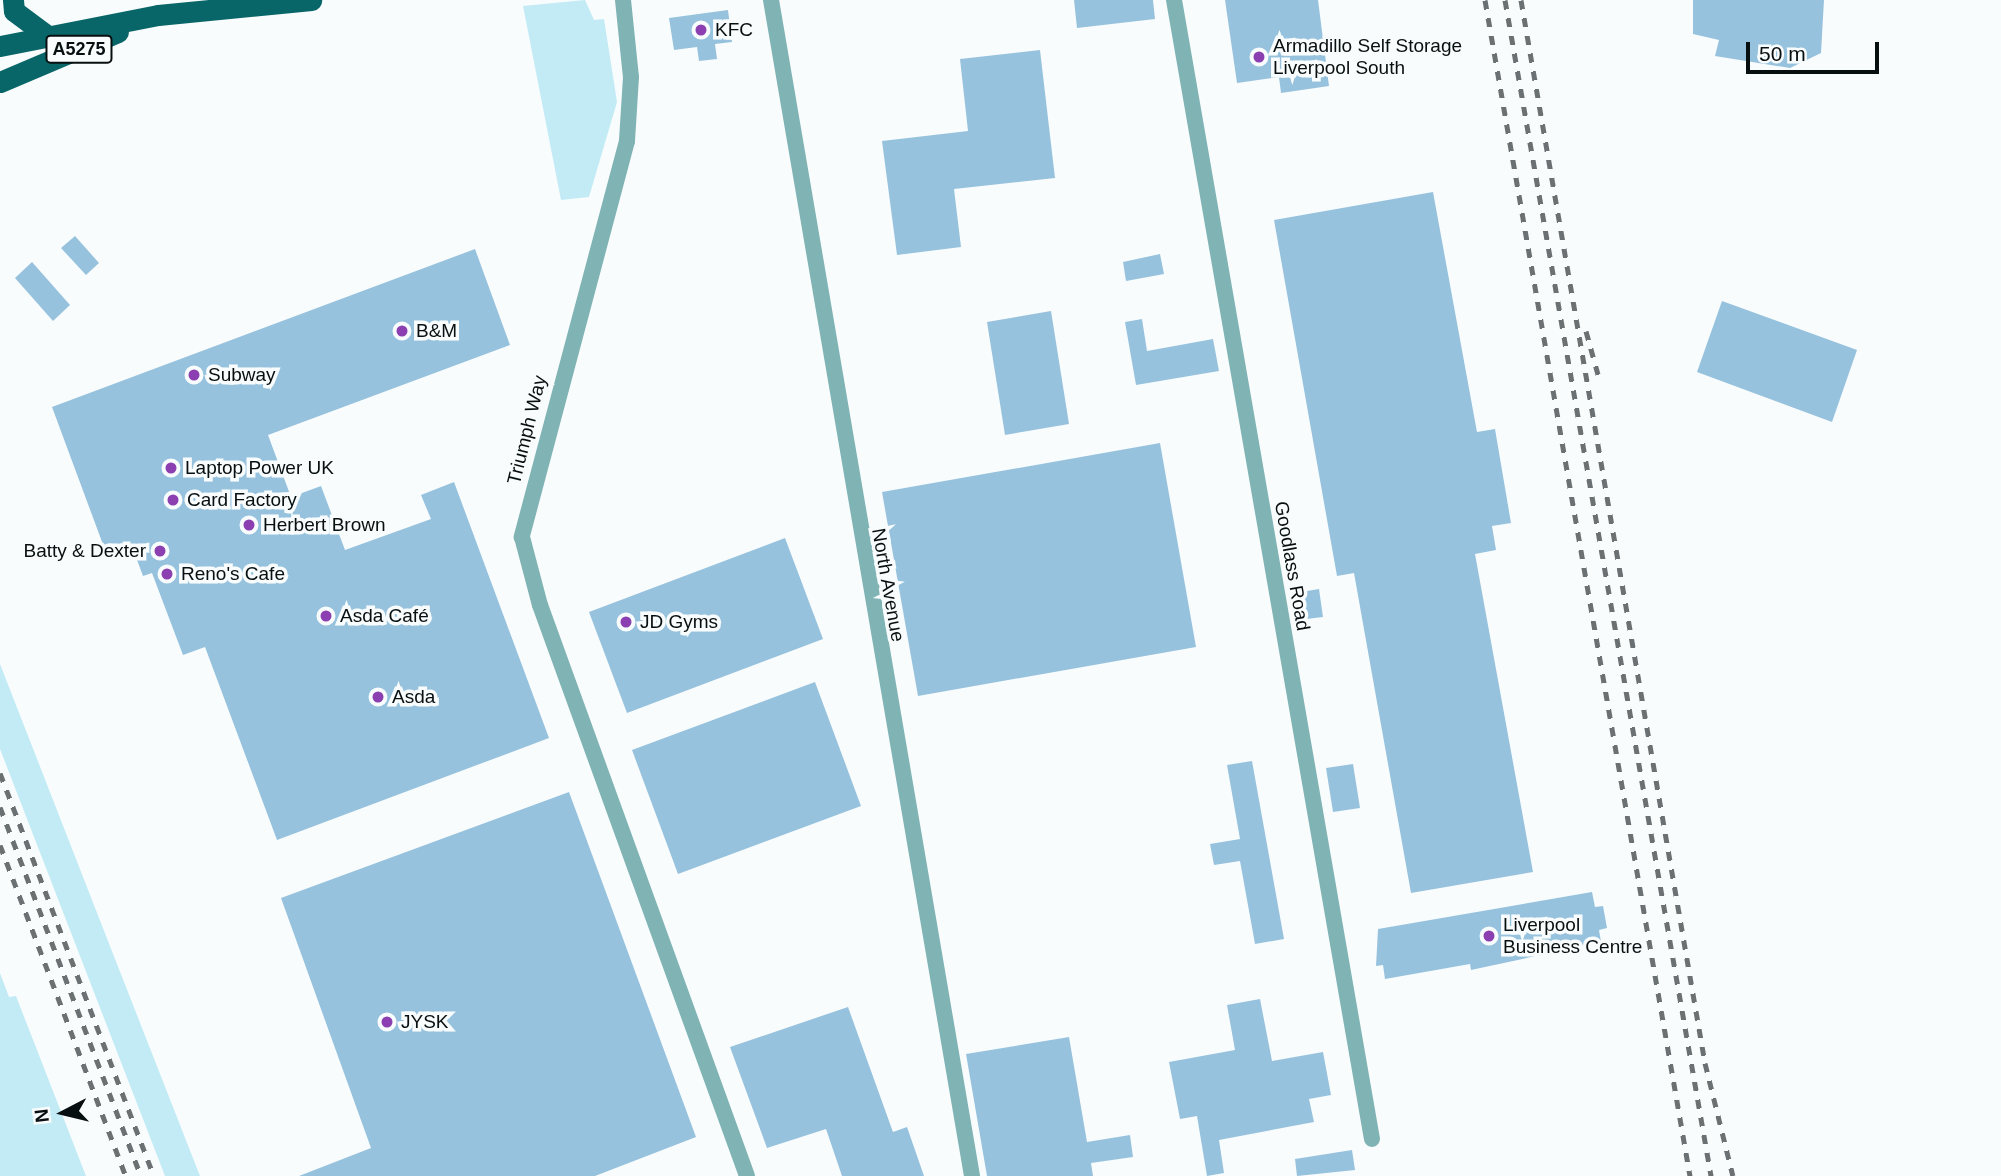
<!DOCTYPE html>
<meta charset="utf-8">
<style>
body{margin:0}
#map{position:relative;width:2001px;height:1176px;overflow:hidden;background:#f8fcfd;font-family:Arial,sans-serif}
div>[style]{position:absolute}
.green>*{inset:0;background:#c3ebf6}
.building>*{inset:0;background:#97c2de}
.minor>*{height:16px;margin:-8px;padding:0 8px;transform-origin:8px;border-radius:8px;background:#80b3b4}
.trunk>*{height:21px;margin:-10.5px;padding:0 10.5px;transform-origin:10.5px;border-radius:10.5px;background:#096668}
.rail>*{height:5px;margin-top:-2.5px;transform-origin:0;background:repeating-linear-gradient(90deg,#6b7173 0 9px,transparent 0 18px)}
.dots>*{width:19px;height:19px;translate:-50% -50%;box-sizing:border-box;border:4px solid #f8fcfd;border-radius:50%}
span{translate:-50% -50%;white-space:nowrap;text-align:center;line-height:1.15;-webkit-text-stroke:7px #f8fcfd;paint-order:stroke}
.shield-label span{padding:2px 5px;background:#f8fcfd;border:2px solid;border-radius:5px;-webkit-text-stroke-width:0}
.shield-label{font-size:18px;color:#080f11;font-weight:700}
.poi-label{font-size:19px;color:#080f11}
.left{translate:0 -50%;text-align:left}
.right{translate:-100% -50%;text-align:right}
.street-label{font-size:19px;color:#080f11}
.north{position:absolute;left:28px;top:1078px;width:70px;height:70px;-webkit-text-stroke:5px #f8fcfd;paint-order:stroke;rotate:263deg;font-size:19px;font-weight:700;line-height:28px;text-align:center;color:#080f11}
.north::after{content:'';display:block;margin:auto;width:24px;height:32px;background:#080f11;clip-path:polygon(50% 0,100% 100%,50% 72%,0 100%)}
.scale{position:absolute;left:1746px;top:42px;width:133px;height:32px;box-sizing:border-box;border:4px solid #080f11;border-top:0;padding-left:9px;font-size:21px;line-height:24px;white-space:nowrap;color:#080f11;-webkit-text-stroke:5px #f8fcfd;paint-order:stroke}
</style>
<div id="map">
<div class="green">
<i style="clip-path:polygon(585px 0,594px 20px,604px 19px,617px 102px,589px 197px,561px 200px,523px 6px)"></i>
<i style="clip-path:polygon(0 664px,108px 941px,200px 1176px,165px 1176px,0 749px)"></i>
<i style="clip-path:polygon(0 973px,9px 997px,16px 996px,86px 1176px,0 1176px)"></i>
</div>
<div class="building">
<i style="clip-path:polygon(1074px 0,1153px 0,1155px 19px,1077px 28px)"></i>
<i style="clip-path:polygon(1225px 0,1318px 0,1329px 86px,1281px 93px,1279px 77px,1237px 83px)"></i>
<i style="clip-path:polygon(1693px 0,1824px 0,1821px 53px,1790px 68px,1715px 56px,1719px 40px,1693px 34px)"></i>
<i style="clip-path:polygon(728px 10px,732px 42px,715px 44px,717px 59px,699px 61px,697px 47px,674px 50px,669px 18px)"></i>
<i style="clip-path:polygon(1040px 50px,1055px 178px,954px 189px,961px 247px,897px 255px,882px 141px,968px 131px,960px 59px)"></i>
<i style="clip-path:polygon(1433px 192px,1477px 432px,1495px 429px,1511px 523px,1492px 526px,1496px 550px,1475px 554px,1533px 872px,1411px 893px,1354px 573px,1337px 576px,1274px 220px)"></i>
<i style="clip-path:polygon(75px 236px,99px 263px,86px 275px,61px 248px)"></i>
<i style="clip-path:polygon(475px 249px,510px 345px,268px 435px,291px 497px,321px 486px,345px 550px,431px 519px,421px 495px,454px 482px,549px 738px,277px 840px,205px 647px,183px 655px,152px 573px,143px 576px,133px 549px,108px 558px,52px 407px)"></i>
<i style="clip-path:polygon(1160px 254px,1164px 274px,1126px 281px,1123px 262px)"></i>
<i style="clip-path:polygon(32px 262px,70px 305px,53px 321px,15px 278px)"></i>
<i style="clip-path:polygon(1722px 301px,1857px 350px,1832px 422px,1697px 372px)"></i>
<i style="clip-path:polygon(1051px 311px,1069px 424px,1005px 435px,987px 322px)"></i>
<i style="clip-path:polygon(1142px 319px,1147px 351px,1213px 339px,1219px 371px,1136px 385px,1125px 322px)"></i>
<i style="clip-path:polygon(1160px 443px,1196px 647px,918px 696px,882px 492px)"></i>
<i style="clip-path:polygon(785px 538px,823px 639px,627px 713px,589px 612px)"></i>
<i style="clip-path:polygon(1319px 589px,1323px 617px,1306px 619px,1301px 592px)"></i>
<i style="clip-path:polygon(815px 682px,861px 806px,678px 874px,632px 750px)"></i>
<i style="clip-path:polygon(1252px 761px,1284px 939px,1255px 944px,1240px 861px,1214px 865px,1210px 844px,1240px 839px,1227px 765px)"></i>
<i style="clip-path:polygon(1353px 764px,1360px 808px,1333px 812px,1326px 768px)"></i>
<i style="clip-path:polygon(569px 792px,696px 1137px,595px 1176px,299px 1176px,371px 1148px,281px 898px)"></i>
<i style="clip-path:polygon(1592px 892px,1595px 907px,1603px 906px,1607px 928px,1599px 930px,1601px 942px,1471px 970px,1470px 964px,1385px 979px,1383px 965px,1376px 966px,1378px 929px)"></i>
<i style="clip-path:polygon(1260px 999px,1272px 1061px,1323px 1052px,1331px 1095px,1309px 1099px,1314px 1122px,1219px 1140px,1224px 1173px,1207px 1176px,1197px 1116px,1180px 1119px,1169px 1062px,1235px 1050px,1227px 1005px)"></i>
<i style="clip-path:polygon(848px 1007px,893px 1132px,907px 1127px,924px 1176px,842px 1176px,826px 1129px,767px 1148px,730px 1047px)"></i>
<i style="clip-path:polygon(1069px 1037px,1087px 1142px,1130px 1135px,1133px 1157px,1091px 1163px,1093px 1176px,987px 1176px,966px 1054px)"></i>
<i style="clip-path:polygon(1352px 1150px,1355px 1170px,1297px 1176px,1295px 1159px)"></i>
</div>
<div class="minor">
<i style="left:623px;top:0;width:77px;rotate:84.1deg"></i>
<i style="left:631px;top:77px;width:64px;rotate:93.6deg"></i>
<i style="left:627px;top:141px;width:410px;rotate:104.9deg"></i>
<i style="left:522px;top:537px;width:70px;rotate:75.2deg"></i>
<i style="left:540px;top:605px;width:607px;rotate:70.07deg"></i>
<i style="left:771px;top:0;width:1193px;rotate:80.3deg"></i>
<i style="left:1174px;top:0;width:1156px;rotate:80.14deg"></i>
</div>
<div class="trunk">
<i style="left:13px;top:0;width:11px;rotate:85deg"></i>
<i style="left:14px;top:11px;width:44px;rotate:36.6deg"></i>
<i style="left:0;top:46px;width:161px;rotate:-11.1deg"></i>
<i style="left:158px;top:15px;width:154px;rotate:-5.6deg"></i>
<i style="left:0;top:82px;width:128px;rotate:-23deg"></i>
</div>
<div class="rail">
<i style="left:1485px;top:0;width:1194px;rotate:80.11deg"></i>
<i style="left:1505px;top:0;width:1194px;rotate:80.06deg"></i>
<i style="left:1521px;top:0;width:1079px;rotate:80.18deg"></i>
<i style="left:1705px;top:1063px;width:116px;rotate:76.1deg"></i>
<i style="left:1586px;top:331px;width:49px;rotate:74.5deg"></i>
<i style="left:0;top:773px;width:431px;rotate:69.1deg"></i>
<i style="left:0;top:807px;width:395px;rotate:69.1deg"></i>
<i style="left:0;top:845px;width:354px;rotate:69.2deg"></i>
</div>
<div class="dots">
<i style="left:701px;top:30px;background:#8c3fb0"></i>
<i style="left:1259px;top:57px;background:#8c3fb0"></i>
<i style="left:402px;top:331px;background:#8c3fb0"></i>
<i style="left:194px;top:375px;background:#8c3fb0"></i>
<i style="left:171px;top:468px;background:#8c3fb0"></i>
<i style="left:173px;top:500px;background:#8c3fb0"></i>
<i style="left:249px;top:525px;background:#8c3fb0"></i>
<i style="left:160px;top:551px;background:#8c3fb0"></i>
<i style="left:167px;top:574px;background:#8c3fb0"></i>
<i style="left:326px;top:616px;background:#8c3fb0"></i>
<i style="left:626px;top:622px;background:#8c3fb0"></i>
<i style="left:378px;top:697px;background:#8c3fb0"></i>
<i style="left:1489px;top:936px;background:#8c3fb0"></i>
<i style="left:387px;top:1022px;background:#8c3fb0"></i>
</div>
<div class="shield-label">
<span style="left:79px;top:49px">A5275</span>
</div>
<div class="poi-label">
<span class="left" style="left:715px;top:30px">KFC</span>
<span class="left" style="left:1273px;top:57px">Armadillo Self Storage<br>Liverpool South</span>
<span class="left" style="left:416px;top:331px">B&amp;M</span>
<span class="left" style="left:208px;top:375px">Subway</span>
<span class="left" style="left:185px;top:468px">Laptop Power UK</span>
<span class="left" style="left:187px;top:500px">Card Factory</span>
<span class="left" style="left:263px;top:525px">Herbert Brown</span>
<span class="right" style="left:146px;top:551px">Batty &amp; Dexter</span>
<span class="left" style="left:181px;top:574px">Reno's Cafe</span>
<span class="left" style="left:340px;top:616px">Asda Café</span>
<span class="left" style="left:640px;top:622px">JD Gyms</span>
<span class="left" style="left:392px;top:697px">Asda</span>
<span class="left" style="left:1503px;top:936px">Liverpool<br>Business Centre</span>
<span class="left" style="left:401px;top:1022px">JYSK</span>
</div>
<div class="street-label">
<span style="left:527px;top:430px;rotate:-76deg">Triumph Way</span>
<span style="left:1292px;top:566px;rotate:80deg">Goodlass Road</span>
<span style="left:888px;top:585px;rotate:80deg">North Avenue</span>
</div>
<div class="north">N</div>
<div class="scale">50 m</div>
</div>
